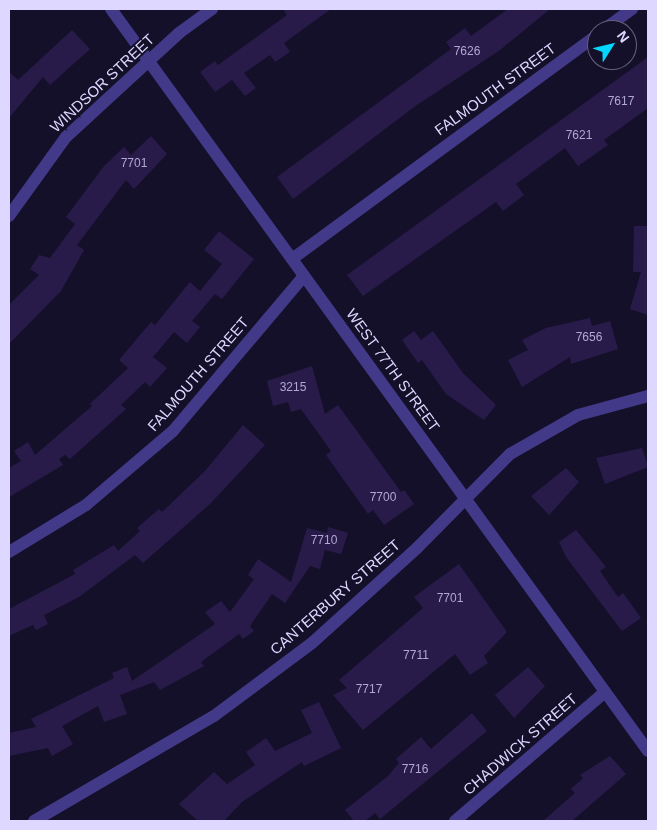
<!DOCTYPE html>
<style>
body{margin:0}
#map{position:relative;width:657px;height:830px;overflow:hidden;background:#151029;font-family:Arial,sans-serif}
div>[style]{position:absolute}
.building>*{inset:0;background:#281b4a}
.minor>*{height:12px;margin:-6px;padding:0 6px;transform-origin:6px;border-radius:6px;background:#423a88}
span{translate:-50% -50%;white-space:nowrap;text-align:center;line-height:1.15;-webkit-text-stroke:4px #151029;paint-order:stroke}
.number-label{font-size:12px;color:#b0a8d2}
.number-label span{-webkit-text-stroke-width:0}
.street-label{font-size:15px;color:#ded7ff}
.frame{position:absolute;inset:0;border:10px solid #ded7ff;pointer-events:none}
.north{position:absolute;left:587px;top:20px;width:50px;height:50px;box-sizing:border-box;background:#151029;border:1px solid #65607f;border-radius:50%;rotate:54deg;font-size:14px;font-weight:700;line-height:20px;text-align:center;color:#ded7ff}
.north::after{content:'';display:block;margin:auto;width:18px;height:22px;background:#03d6ff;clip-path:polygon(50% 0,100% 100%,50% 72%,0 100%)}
</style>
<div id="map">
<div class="building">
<i style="clip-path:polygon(283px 9px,331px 9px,284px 43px,290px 52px,275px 62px,270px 55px,244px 73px,256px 88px,245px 96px,232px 80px,215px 92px,200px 72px,215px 61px,218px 65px,287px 15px)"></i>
<i style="clip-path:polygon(508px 9px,550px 9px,500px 50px,414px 107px,293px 199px,277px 177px,451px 49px,446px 42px,465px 28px,471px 36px)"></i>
<i style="clip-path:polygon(72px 30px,90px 49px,50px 85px,43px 77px,9px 118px,9px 72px,18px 80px)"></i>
<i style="clip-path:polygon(648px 57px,648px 108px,604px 140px,608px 145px,578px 166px,565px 148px,516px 184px,524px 195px,503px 211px,496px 202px,363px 296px,347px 275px)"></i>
<i style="clip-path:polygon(151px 136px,167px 154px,134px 189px,126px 180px,77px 245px,84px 250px,61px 291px,9px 344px,9px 305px,39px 275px,30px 269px,39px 255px,50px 258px,75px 224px,66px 217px,104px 166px,124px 147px,131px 155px)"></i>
<i style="clip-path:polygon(634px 226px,648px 226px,648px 315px,630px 309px,641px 272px,633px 272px)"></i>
<i style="clip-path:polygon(219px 231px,254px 259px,222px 299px,215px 294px,192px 321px,200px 327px,187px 343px,174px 332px,153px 357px,167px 368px,150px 387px,145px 382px,121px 405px,126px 409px,70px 459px,65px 455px,59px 459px,63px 465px,9px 497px,9px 468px,21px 461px,14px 451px,28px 442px,35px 455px,92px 406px,90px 404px,128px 368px,119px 360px,151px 322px,155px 325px,190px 282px,200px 291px,222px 264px,204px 250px)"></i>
<i style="clip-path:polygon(590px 318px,592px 326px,610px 321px,618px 349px,571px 364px,570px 357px,522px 387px,508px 360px,528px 350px,522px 340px,546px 328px)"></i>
<i style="clip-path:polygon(414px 331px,421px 340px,433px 331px,463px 373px,496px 405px,484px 420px,446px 394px,422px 360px,418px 363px,402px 340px)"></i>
<i style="clip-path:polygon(312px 366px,325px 414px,338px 405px,401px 492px,404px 490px,414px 504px,384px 525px,373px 510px,368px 514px,326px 455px,331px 451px,301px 409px,291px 412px,288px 402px,273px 406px,267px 381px)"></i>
<i style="clip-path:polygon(243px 425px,265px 445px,211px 503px,143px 563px,135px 555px,79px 597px,44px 615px,48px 624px,36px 630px,33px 625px,9px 636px,9px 609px,75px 574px,73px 570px,114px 545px,118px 551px,140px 531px,137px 528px,159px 509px,162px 512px,205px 471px)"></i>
<i style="clip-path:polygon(642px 448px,648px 467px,605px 484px,596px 458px)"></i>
<i style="clip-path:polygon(566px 468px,579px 482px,549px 515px,531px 496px)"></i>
<i style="clip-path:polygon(328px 527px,348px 533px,341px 554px,325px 550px,320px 569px,310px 566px,285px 603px,272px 594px,250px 626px,254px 631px,243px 639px,239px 634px,201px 662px,204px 666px,160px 690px,154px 682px,120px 695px,127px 714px,104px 722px,98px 706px,62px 726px,73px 744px,52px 756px,48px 748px,9px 756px,9px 733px,36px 727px,31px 719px,114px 678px,112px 673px,127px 667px,132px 681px,215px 624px,205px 612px,221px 601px,230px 612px,254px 579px,248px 575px,258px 559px,291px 582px,307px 528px,327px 533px)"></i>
<i style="clip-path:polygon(576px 530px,606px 567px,600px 571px,618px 597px,623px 593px,641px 618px,622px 631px,566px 557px,559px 542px)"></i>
<i style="clip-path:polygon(459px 564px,507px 632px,484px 656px,488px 663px,470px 675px,455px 654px,363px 730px,333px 695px,347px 688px,339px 680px,423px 608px,414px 597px)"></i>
<i style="clip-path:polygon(528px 667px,545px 686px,514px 718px,495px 695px)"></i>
<i style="clip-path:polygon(319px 702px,341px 748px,304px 766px,302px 762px,242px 802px,224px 821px,198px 821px,179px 804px,214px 772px,227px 784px,255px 765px,246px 752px,266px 738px,275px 751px,312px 733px,301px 710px)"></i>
<i style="clip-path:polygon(472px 713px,487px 731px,380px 819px,375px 813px,365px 821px,354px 821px,345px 810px,388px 776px,399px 763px,396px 759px,421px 737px,431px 749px)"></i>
<i style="clip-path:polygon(610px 756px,626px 774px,572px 821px,543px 821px,575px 793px,571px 789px,583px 778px,580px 775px)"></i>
</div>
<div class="minor">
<i style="left:111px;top:9px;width:916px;rotate:54.11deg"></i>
<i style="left:603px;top:30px;width:36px;rotate:-36deg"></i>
<i style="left:9px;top:216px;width:97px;rotate:-54.2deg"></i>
<i style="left:66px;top:137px;width:154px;rotate:-42.6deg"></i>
<i style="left:179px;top:33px;width:41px;rotate:-36deg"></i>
<i style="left:292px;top:259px;width:378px;rotate:-36.3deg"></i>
<i style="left:9px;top:552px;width:90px;rotate:-31.4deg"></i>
<i style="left:86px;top:505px;width:114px;rotate:-40.4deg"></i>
<i style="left:173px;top:431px;width:203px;rotate:-49.8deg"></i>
<i style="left:34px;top:821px;width:208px;rotate:-30.3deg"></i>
<i style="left:214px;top:716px;width:122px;rotate:-36.7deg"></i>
<i style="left:312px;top:643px;width:142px;rotate:-42.1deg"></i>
<i style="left:417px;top:548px;width:132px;rotate:-45.3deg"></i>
<i style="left:510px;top:454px;width:78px;rotate:-29.8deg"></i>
<i style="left:578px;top:415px;width:73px;rotate:-15.2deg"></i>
<i style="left:455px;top:821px;width:198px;rotate:-40.7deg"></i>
</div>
<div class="number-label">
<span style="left:467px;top:52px">7626</span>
<span style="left:621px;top:102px">7617</span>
<span style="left:579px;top:136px">7621</span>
<span style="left:134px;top:164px">7701</span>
<span style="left:589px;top:338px">7656</span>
<span style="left:293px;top:388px">3215</span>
<span style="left:383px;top:498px">7700</span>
<span style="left:324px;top:541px">7710</span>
<span style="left:450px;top:599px">7701</span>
<span style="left:416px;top:656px">7711</span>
<span style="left:369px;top:690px">7717</span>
<span style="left:415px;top:770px">7716</span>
</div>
<div class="street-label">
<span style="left:102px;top:83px;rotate:-43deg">WINDSOR STREET</span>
<span style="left:495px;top:89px;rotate:-36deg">FALMOUTH STREET</span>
<span style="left:393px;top:370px;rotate:54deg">WEST 77TH STREET</span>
<span style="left:198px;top:374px;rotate:-49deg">FALMOUTH STREET</span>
<span style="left:335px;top:597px;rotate:-41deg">CANTERBURY STREET</span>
<span style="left:520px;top:744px;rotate:-41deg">CHADWICK STREET</span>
</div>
<div class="frame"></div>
<div class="north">N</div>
</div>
